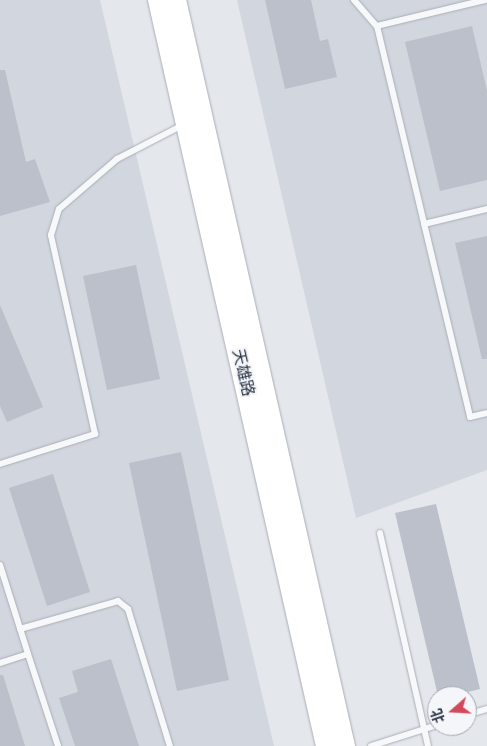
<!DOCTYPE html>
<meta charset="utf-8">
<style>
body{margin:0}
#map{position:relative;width:487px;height:746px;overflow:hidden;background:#e4e7ec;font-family:"Sofia Sans Condensed","Noto Sans SC",sans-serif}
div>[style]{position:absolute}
.built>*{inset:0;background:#d2d6de}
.building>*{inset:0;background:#bbc0ca}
.roads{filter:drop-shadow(0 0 1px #a9aeb7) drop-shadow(0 0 1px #a9aeb7)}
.lane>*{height:6px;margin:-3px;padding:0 3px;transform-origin:3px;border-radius:3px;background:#f7f8fa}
.primary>*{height:20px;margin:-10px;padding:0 10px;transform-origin:10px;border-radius:10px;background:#fff}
span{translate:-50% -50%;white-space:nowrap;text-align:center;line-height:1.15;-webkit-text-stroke:4px #f4f6f9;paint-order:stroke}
.street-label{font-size:16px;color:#2b3445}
.north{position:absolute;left:427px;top:686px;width:50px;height:50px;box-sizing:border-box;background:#f4f6f9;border:1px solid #a4a8b1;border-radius:50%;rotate:251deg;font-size:14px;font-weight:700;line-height:20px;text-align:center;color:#2b3445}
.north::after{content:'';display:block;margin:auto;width:18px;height:22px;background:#d1495b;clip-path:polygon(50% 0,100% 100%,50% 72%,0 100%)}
</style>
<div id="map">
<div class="built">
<i style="clip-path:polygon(0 0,100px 0,274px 746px,0 746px)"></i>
<i style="clip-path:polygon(237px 0,487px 0,487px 470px,356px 518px)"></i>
</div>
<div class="building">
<i style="clip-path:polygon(265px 0,311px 0,320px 41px,328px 39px,337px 77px,285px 89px)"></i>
<i style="clip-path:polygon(472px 26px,487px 91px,487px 180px,440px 191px,405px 42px)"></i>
<i style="clip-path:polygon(0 70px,5px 70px,26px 162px,35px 159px,50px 202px,0 216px)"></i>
<i style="clip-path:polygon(487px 236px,487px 359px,482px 359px,455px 243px)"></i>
<i style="clip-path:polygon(136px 265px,160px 379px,107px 390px,83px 276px)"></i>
<i style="clip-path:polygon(0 305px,43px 407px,7px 422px,0 406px)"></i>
<i style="clip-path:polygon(181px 452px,229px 680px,177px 691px,129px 463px)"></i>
<i style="clip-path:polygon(53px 474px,90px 592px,47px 606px,9px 488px)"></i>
<i style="clip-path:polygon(436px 504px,480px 689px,452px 696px,438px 696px,395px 513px)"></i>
<i style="clip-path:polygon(111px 659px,139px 746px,75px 746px,59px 698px,78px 692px,72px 671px)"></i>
<i style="clip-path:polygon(0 675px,3px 675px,25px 746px,0 746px)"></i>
</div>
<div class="roads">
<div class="lane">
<i style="left:354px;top:0;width:35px;rotate:49deg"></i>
<i style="left:485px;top:0;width:111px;rotate:166.5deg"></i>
<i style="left:377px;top:26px;width:402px;rotate:76.6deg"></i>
<i style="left:470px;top:417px;width:17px;rotate:-13deg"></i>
<i style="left:424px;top:224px;width:65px;rotate:-13.4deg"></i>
<i style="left:0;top:464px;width:100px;rotate:-17.5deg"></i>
<i style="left:95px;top:434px;width:204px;rotate:-102.5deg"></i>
<i style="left:51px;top:235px;width:27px;rotate:-73deg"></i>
<i style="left:59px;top:209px;width:77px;rotate:-40.8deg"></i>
<i style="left:117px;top:159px;width:74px;rotate:-27.3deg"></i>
<i style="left:380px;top:533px;width:218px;rotate:77.3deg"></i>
<i style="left:0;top:565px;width:93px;rotate:72.5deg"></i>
<i style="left:28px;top:654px;width:29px;rotate:162deg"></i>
<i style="left:20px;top:629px;width:102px;rotate:-15.9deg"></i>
<i style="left:118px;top:601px;width:13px;rotate:39deg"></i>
<i style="left:128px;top:609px;width:143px;rotate:73deg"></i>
<i style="left:28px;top:654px;width:97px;rotate:71.9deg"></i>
<i style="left:467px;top:715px;width:21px;rotate:-17deg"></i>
<i style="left:371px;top:746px;width:69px;rotate:-17.7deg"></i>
</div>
<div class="primary">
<i style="left:158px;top:0;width:765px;rotate:77.31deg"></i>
<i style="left:176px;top:0;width:765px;rotate:77.24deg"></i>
</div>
</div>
<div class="street-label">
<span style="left:242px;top:373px;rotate:77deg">天雄路</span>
</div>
<div class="north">北</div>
</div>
